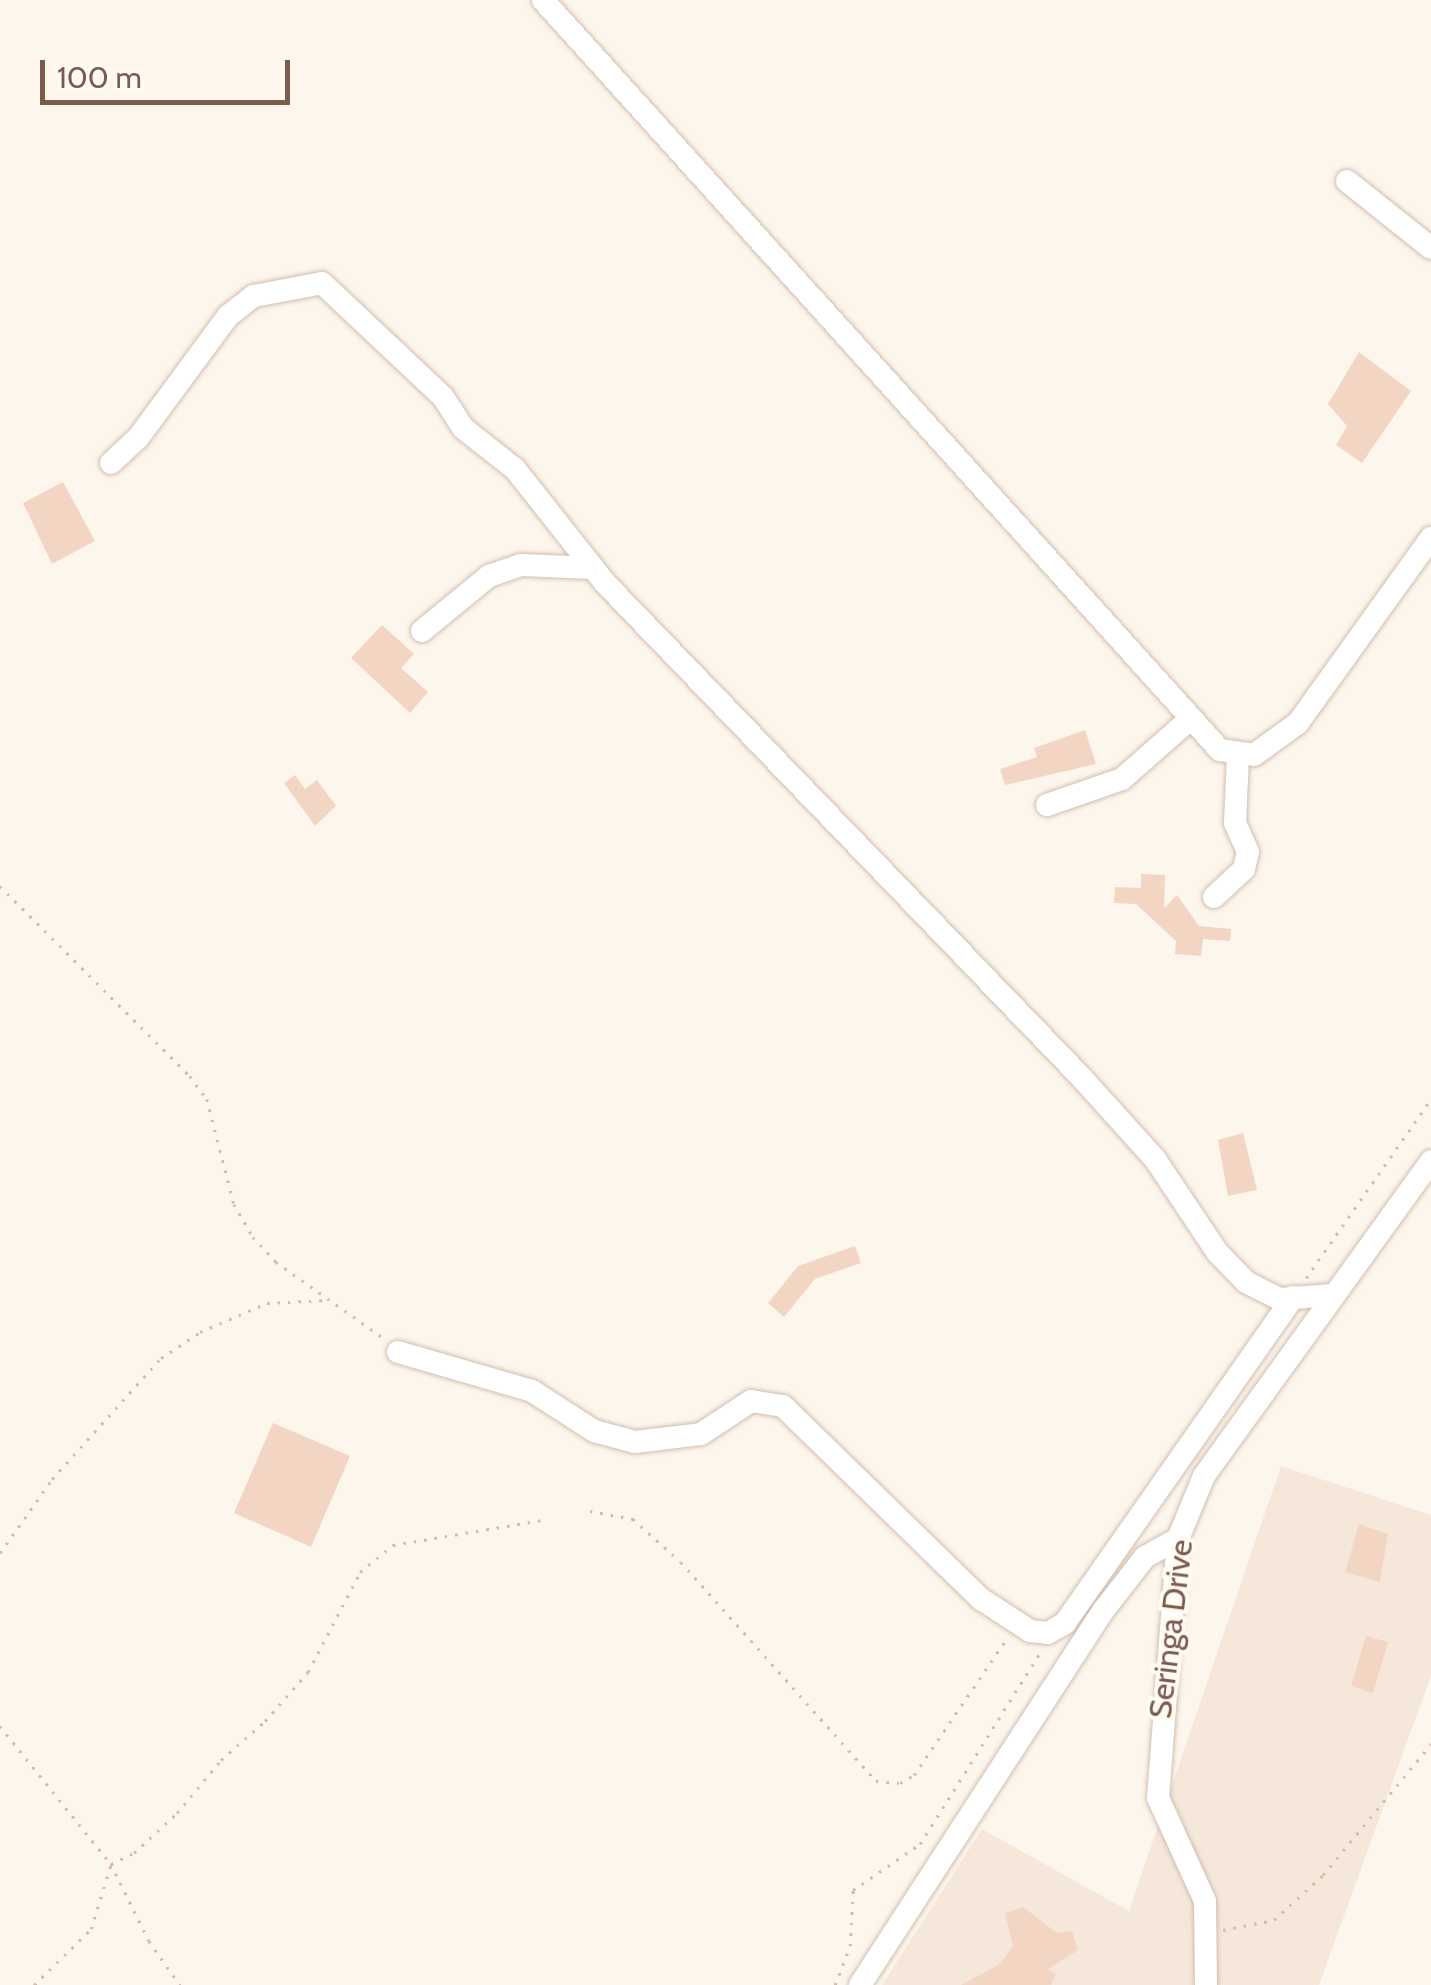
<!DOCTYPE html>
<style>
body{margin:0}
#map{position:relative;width:1431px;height:1985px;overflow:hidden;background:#fdf6ec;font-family:Cabin,sans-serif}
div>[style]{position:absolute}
.residential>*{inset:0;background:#f5e8da}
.building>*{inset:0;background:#f3d5c3}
.path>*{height:2.5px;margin-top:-1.25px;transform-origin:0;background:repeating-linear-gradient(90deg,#d9b8a5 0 2.5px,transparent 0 10.5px)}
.roads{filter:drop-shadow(0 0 2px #d1beb0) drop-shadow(0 0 2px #d1beb0)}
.minor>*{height:22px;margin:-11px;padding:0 11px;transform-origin:11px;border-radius:11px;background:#fff}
span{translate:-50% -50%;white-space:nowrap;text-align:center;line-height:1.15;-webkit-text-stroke:8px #fffaf3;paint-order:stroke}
.street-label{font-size:32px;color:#7a5c4d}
.scale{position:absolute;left:40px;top:60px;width:250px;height:45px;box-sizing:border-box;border:5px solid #7a5c4d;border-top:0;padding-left:12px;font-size:30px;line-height:35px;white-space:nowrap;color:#7a5c4d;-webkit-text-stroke:8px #fffaf3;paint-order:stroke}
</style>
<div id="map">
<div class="residential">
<i style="clip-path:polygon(1281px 1466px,1431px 1515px,1431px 1676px,1319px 1985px,882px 1985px,982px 1829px,1129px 1911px)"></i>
</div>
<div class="building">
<i style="clip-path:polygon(1359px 352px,1411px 391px,1362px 463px,1336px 445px,1347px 426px,1328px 404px)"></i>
<i style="clip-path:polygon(63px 482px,95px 541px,52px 564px,23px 503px)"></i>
<i style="clip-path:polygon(382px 625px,414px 654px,401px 668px,428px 692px,410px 713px,351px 658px)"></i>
<i style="clip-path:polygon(1085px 730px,1096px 764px,1005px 785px,1000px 769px,1037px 757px,1034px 748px)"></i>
<i style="clip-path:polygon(295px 775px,305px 789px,317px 780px,336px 806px,315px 826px,284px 783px)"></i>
<i style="clip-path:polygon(1141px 874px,1165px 875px,1164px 908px,1177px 895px,1199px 926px,1231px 929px,1230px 941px,1203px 939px,1201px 956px,1175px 954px,1176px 941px,1136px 904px,1114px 903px,1115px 887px,1141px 888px)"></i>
<i style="clip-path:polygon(1243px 1133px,1257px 1190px,1228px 1196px,1218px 1140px)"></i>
<i style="clip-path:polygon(855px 1246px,861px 1263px,815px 1279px,784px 1317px,768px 1303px,798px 1266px)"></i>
<i style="clip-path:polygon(273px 1423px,350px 1456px,311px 1547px,234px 1513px)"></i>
<i style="clip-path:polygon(1359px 1524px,1388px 1534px,1380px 1582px,1345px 1572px)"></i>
<i style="clip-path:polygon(1366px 1636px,1388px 1642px,1373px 1693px,1351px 1686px)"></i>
<i style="clip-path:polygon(1023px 1907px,1057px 1933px,1072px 1931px,1078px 1950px,1048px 1969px,1056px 1974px,1051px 1985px,961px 1985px,1000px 1964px,1013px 1946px,1005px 1913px)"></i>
</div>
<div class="path">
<i style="left:0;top:886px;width:269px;rotate:45deg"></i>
<i style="left:190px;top:1076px;width:29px;rotate:54deg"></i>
<i style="left:207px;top:1099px;width:108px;rotate:75.6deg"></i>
<i style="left:234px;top:1204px;width:38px;rotate:60deg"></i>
<i style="left:253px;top:1237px;width:34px;rotate:47deg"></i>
<i style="left:276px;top:1262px;width:130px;rotate:35.3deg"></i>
<i style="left:1306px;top:1278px;width:218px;rotate:-55.1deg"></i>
<i style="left:590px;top:1511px;width:44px;rotate:10.5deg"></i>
<i style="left:633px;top:1519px;width:64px;rotate:41.9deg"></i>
<i style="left:681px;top:1562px;width:293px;rotate:48.3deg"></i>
<i style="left:876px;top:1781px;width:24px;rotate:5deg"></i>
<i style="left:900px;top:1783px;width:16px;rotate:-30deg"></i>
<i style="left:914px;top:1775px;width:162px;rotate:-55.8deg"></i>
<i style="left:0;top:1553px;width:90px;rotate:-54.9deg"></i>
<i style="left:52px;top:1479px;width:163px;rotate:-48deg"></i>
<i style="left:161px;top:1358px;width:47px;rotate:-33.7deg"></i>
<i style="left:200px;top:1332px;width:73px;rotate:-23.4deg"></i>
<i style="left:267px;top:1303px;width:61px;rotate:-2.8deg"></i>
<i style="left:0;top:1726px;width:177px;rotate:51.2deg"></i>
<i style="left:111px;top:1864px;width:86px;rotate:63.7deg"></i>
<i style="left:149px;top:1941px;width:54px;rotate:54.8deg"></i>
<i style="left:111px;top:1864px;width:25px;rotate:-26deg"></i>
<i style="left:134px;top:1853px;width:59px;rotate:-42.9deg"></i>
<i style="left:177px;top:1813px;width:69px;rotate:-50.3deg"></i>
<i style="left:221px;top:1760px;width:59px;rotate:-41.6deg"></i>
<i style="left:265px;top:1721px;width:65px;rotate:-48.7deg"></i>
<i style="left:308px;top:1672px;width:113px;rotate:-62.5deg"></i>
<i style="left:360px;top:1572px;width:43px;rotate:-39.3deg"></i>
<i style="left:393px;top:1545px;width:157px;rotate:-9.5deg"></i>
<i style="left:1223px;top:1930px;width:52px;rotate:-11.1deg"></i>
<i style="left:1274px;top:1920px;width:67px;rotate:-42.6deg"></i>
<i style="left:1323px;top:1875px;width:170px;rotate:-50.5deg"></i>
<i style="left:34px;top:1985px;width:80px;rotate:-44.5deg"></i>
<i style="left:91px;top:1929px;width:68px;rotate:-72.9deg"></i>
<i style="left:835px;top:1985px;width:42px;rotate:-69deg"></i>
<i style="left:850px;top:1946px;width:56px;rotate:-86.9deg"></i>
<i style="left:853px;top:1890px;width:81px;rotate:-34.5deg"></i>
<i style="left:920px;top:1844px;width:226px;rotate:-57.9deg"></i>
</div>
<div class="roads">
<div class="minor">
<i style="left:543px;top:0;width:1010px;rotate:47.93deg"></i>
<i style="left:1220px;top:750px;width:34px;rotate:8deg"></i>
<i style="left:1254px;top:755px;width:54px;rotate:-36deg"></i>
<i style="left:1298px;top:723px;width:228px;rotate:-54.3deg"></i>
<i style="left:1347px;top:181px;width:107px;rotate:38.6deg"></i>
<i style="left:111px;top:463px;width:37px;rotate:-43deg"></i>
<i style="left:138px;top:438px;width:152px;rotate:-53.6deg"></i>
<i style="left:228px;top:316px;width:33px;rotate:-38deg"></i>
<i style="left:254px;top:296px;width:69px;rotate:-10.8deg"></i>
<i style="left:322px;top:283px;width:166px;rotate:43.3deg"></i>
<i style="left:443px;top:397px;width:37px;rotate:57deg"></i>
<i style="left:463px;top:428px;width:66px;rotate:38.3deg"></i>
<i style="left:515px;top:469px;width:145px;rotate:51.7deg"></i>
<i style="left:605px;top:583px;width:686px;rotate:46.06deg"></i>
<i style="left:1081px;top:1077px;width:110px;rotate:47.9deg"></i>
<i style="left:1155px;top:1159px;width:112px;rotate:56.3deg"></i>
<i style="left:1217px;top:1252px;width:42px;rotate:46deg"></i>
<i style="left:1246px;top:1282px;width:38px;rotate:27deg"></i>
<i style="left:1280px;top:1299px;width:52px;rotate:-4.4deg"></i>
<i style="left:422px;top:631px;width:87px;rotate:-39.4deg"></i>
<i style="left:489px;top:576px;width:34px;rotate:-19deg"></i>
<i style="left:521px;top:565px;width:72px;rotate:2.4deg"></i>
<i style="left:1047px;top:805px;width:79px;rotate:-19.1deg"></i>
<i style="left:1122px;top:779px;width:89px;rotate:-41.4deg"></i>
<i style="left:1214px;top:897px;width:41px;rotate:-43deg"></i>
<i style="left:1244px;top:869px;width:17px;rotate:-77deg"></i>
<i style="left:1248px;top:852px;width:32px;rotate:-114deg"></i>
<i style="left:1235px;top:823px;width:65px;rotate:-87.4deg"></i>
<i style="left:398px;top:1352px;width:140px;rotate:16.2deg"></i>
<i style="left:532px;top:1391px;width:74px;rotate:32.8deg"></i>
<i style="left:594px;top:1431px;width:42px;rotate:15deg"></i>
<i style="left:635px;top:1442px;width:66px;rotate:-6.9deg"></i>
<i style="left:701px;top:1434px;width:60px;rotate:-33.4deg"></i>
<i style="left:751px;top:1401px;width:32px;rotate:9deg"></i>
<i style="left:783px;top:1406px;width:277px;rotate:44.3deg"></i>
<i style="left:981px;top:1599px;width:59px;rotate:33.1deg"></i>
<i style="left:1030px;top:1631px;width:18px;rotate:6deg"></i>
<i style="left:1048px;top:1633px;width:20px;rotate:-30deg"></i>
<i style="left:1065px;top:1623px;width:398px;rotate:-55deg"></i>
<i style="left:860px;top:1985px;width:446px;rotate:-57deg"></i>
<i style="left:1103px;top:1611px;width:68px;rotate:-52.1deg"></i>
<i style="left:1145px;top:1557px;width:38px;rotate:-29deg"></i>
<i style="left:1206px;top:1985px;width:84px;rotate:-90.7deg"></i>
<i style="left:1205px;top:1901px;width:113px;rotate:-114.5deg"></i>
<i style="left:1158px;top:1798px;width:260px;rotate:-85.6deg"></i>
<i style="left:1178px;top:1539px;width:68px;rotate:-67.6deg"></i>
<i style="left:1204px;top:1476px;width:388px;rotate:-54.2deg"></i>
</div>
</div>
<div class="street-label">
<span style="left:1171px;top:1629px;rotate:-83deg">Seringa Drive</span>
</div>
<div class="scale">100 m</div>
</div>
